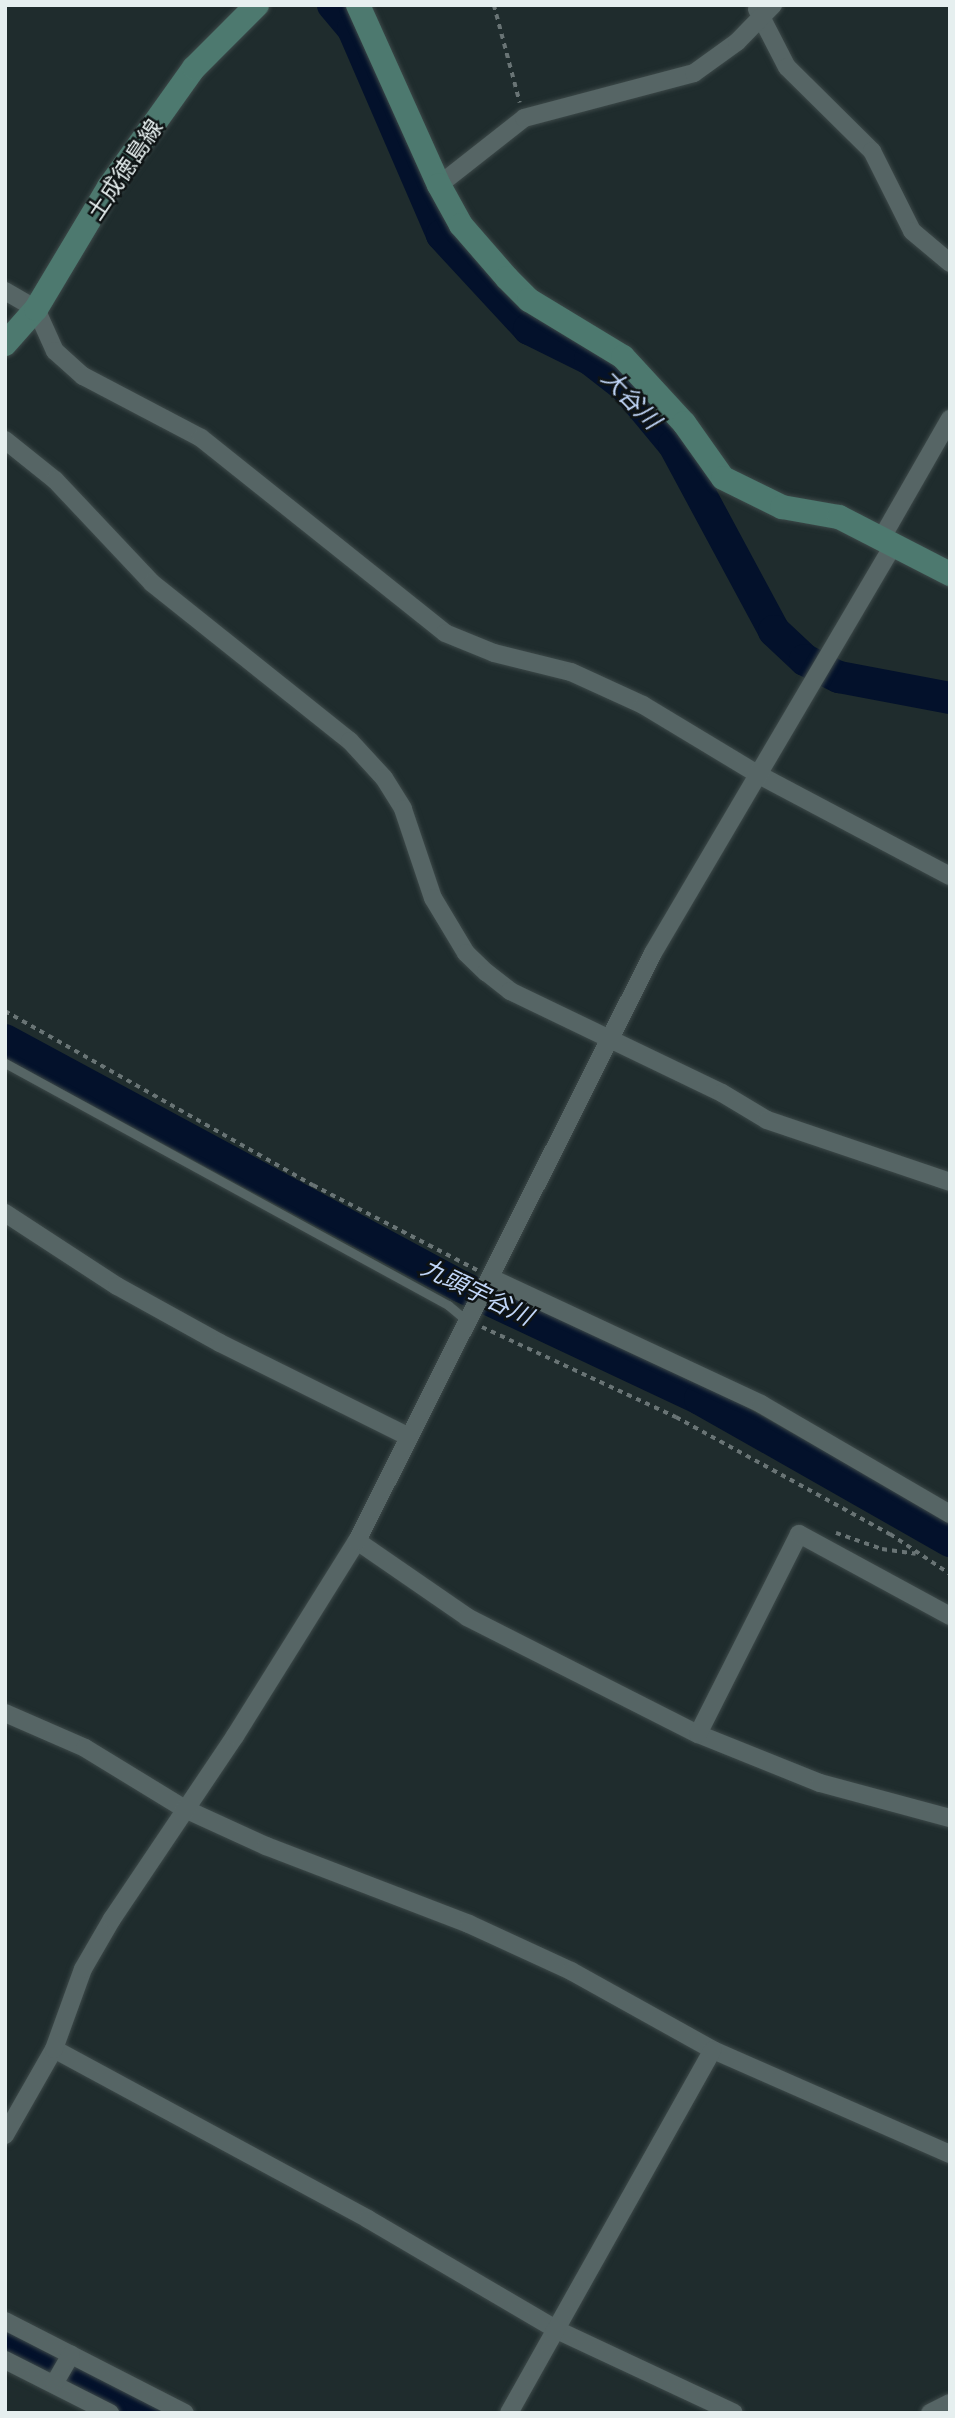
<!DOCTYPE html>
<meta charset="utf-8">
<style>
body{margin:0}
#map{position:relative;width:955px;height:2418px;overflow:hidden;background:#1f2c2d;font-family:"IBM Plex Serif","Noto Sans JP",serif}
div>[style]{position:absolute}
.river>*{height:32px;margin:-16px;padding:0 16px;transform-origin:16px;border-radius:16px;background:#03112b}
.path>*{height:3.5px;margin-top:-1.75px;transform-origin:0;background:repeating-linear-gradient(90deg,#697475 0 5px,transparent 0 10px)}
.roads{filter:drop-shadow(0 0 2px #3d4949) drop-shadow(0 0 2px #3d4949)}
.lane>*{height:9px;margin:-4.5px;padding:0 4.5px;transform-origin:4.5px;border-radius:4.5px;background:#566565}
.street>*{height:18px;margin:-9px;padding:0 9px;transform-origin:9px;border-radius:9px;background:#566565}
.secondary>*{height:24px;margin:-12px;padding:0 12px;transform-origin:12px;border-radius:12px;background:#4d796f}
span{translate:-50% -50%;white-space:nowrap;text-align:center;line-height:1.15;-webkit-text-stroke:5px #0e1314;paint-order:stroke}
.street-label{font-size:23px;color:#e6efef}
.water-label{font-size:24px;color:#c1d6f8;font-style:italic}
.frame{position:absolute;inset:0;border:7px solid #e6efef;pointer-events:none}
</style>
<div id="map">
<div class="river">
<i style="left:333px;top:5px;width:31px;rotate:50deg"></i>
<i style="left:353px;top:29px;width:224px;rotate:66.6deg"></i>
<i style="left:442px;top:235px;width:128px;rotate:47.2deg"></i>
<i style="left:529px;top:329px;width:68px;rotate:26.2deg"></i>
<i style="left:590px;top:359px;width:46px;rotate:37.9deg"></i>
<i style="left:626px;top:387px;width:75px;rotate:50.4deg"></i>
<i style="left:674px;top:445px;width:211px;rotate:61.7deg"></i>
<i style="left:774px;top:631px;width:42px;rotate:43.1deg"></i>
<i style="left:805px;top:660px;width:38px;rotate:27deg"></i>
<i style="left:839px;top:677px;width:113px;rotate:10.7deg"></i>
<i style="left:5px;top:1040px;width:517px;rotate:28.4deg"></i>
<i style="left:460px;top:1286px;width:265px;rotate:25.2deg"></i>
<i style="left:700px;top:1399px;width:288px;rotate:29.6deg"></i>
<i style="left:5px;top:2343px;width:158px;rotate:26.2deg"></i>
</div>
<div class="path">
<i style="left:494px;top:5px;width:101px;rotate:75.1deg"></i>
<i style="left:5px;top:1011px;width:354px;rotate:29.5deg"></i>
<i style="left:313px;top:1185px;width:185px;rotate:27.4deg"></i>
<i style="left:482px;top:1327px;width:214px;rotate:24.9deg"></i>
<i style="left:676px;top:1417px;width:244px;rotate:28.7deg"></i>
<i style="left:890px;top:1534px;width:72px;rotate:33.7deg"></i>
<i style="left:836px;top:1533px;width:49px;rotate:19.2deg"></i>
<i style="left:882px;top:1549px;width:34px;rotate:8deg"></i>
</div>
<div class="roads">
<div class="lane">
<i style="left:5px;top:1063px;width:505px;rotate:28.65deg"></i>
<i style="left:448px;top:1305px;width:25px;rotate:40deg"></i>
</div>
<div class="street">
<i style="left:757px;top:9px;width:65px;rotate:62.7deg"></i>
<i style="left:787px;top:67px;width:120px;rotate:44.7deg"></i>
<i style="left:872px;top:151px;width:89px;rotate:63.4deg"></i>
<i style="left:912px;top:231px;width:50px;rotate:40.1deg"></i>
<i style="left:439px;top:185px;width:108px;rotate:-38.2deg"></i>
<i style="left:524px;top:118px;width:176px;rotate:-14.8deg"></i>
<i style="left:694px;top:73px;width:53px;rotate:-35.8deg"></i>
<i style="left:737px;top:42px;width:52px;rotate:-45.8deg"></i>
<i style="left:5px;top:291px;width:36px;rotate:30deg"></i>
<i style="left:36px;top:309px;width:46px;rotate:65.7deg"></i>
<i style="left:55px;top:351px;width:38px;rotate:42deg"></i>
<i style="left:83px;top:376px;width:133px;rotate:27.7deg"></i>
<i style="left:201px;top:438px;width:312px;rotate:38.6deg"></i>
<i style="left:445px;top:633px;width:53px;rotate:22.2deg"></i>
<i style="left:494px;top:653px;width:79px;rotate:13.9deg"></i>
<i style="left:571px;top:672px;width:79px;rotate:24.6deg"></i>
<i style="left:643px;top:705px;width:135px;rotate:31.1deg"></i>
<i style="left:759px;top:775px;width:216px;rotate:27.9deg"></i>
<i style="left:5px;top:440px;width:64px;rotate:38.7deg"></i>
<i style="left:55px;top:480px;width:141px;rotate:46.7deg"></i>
<i style="left:152px;top:583px;width:253px;rotate:38.6deg"></i>
<i style="left:350px;top:741px;width:50px;rotate:47.4deg"></i>
<i style="left:384px;top:778px;width:36px;rotate:58deg"></i>
<i style="left:403px;top:809px;width:94px;rotate:71.4deg"></i>
<i style="left:433px;top:898px;width:64px;rotate:59deg"></i>
<i style="left:466px;top:953px;width:28px;rotate:44deg"></i>
<i style="left:486px;top:972px;width:31px;rotate:38deg"></i>
<i style="left:510px;top:991px;width:235px;rotate:25.7deg"></i>
<i style="left:722px;top:1093px;width:52px;rotate:31deg"></i>
<i style="left:767px;top:1120px;width:193px;rotate:18.7deg"></i>
<i style="left:880px;top:541px;width:141px;rotate:-60.2deg"></i>
<i style="left:5px;top:1213px;width:134px;rotate:33.1deg"></i>
<i style="left:117px;top:1286px;width:118px;rotate:29deg"></i>
<i style="left:220px;top:1343px;width:211px;rotate:26.4deg"></i>
<i style="left:491px;top:1278px;width:298px;rotate:25deg"></i>
<i style="left:761px;top:1404px;width:219px;rotate:30.2deg"></i>
<i style="left:357px;top:1541px;width:134px;rotate:34.6deg"></i>
<i style="left:467px;top:1617px;width:259px;rotate:26.9deg"></i>
<i style="left:698px;top:1734px;width:131px;rotate:21.9deg"></i>
<i style="left:820px;top:1783px;width:135px;rotate:15.1deg"></i>
<i style="left:5px;top:1713px;width:87px;rotate:23.6deg"></i>
<i style="left:85px;top:1748px;width:117px;rotate:31.4deg"></i>
<i style="left:185px;top:1809px;width:89px;rotate:24.6deg"></i>
<i style="left:266px;top:1846px;width:217px;rotate:21deg"></i>
<i style="left:469px;top:1924px;width:112px;rotate:24.7deg"></i>
<i style="left:571px;top:1971px;width:162px;rotate:29.1deg"></i>
<i style="left:713px;top:2050px;width:259px;rotate:23.7deg"></i>
<i style="left:698px;top:1734px;width:224px;rotate:-63.2deg"></i>
<i style="left:799px;top:1534px;width:172px;rotate:28.5deg"></i>
<i style="left:54px;top:2049px;width:357px;rotate:28.4deg"></i>
<i style="left:368px;top:2219px;width:219px;rotate:30.4deg"></i>
<i style="left:557px;top:2330px;width:195px;rotate:25.1deg"></i>
<i style="left:5px;top:2135px;width:99px;rotate:-60.3deg"></i>
<i style="left:54px;top:2049px;width:85px;rotate:-70.1deg"></i>
<i style="left:83px;top:1969px;width:58px;rotate:-59.9deg"></i>
<i style="left:112px;top:1919px;width:220px;rotate:-56.1deg"></i>
<i style="left:235px;top:1736px;width:230px;rotate:-58deg"></i>
<i style="left:357px;top:1541px;width:658px;rotate:-63.28deg"></i>
<i style="left:653px;top:953px;width:470px;rotate:-59.5deg"></i>
<i style="left:5px;top:2321px;width:202px;rotate:27.1deg"></i>
<i style="left:5px;top:2360px;width:118px;rotate:26.8deg"></i>
<i style="left:54px;top:2384px;width:34px;rotate:-60deg"></i>
<i style="left:509px;top:2413px;width:416px;rotate:-60.7deg"></i>
<i style="left:930px;top:2413px;width:22px;rotate:-27deg"></i>
</div>
<div class="secondary">
<i style="left:358px;top:5px;width:197px;rotate:65.8deg"></i>
<i style="left:439px;top:185px;width:46px;rotate:61.2deg"></i>
<i style="left:461px;top:225px;width:70px;rotate:49deg"></i>
<i style="left:507px;top:278px;width:31px;rotate:45deg"></i>
<i style="left:529px;top:300px;width:110px;rotate:31.2deg"></i>
<i style="left:623px;top:357px;width:90px;rotate:47.3deg"></i>
<i style="left:684px;top:423px;width:67px;rotate:54.7deg"></i>
<i style="left:723px;top:478px;width:66px;rotate:26.2deg"></i>
<i style="left:782px;top:507px;width:58px;rotate:10deg"></i>
<i style="left:839px;top:517px;width:125px;rotate:27.2deg"></i>
<i style="left:5px;top:344px;width:47px;rotate:-48.5deg"></i>
<i style="left:36px;top:309px;width:142px;rotate:-59.1deg"></i>
<i style="left:109px;top:187px;width:146px;rotate:-54.5deg"></i>
<i style="left:194px;top:68px;width:89px;rotate:-45deg"></i>
</div>
</div>
<div class="street-label">
<span style="left:124px;top:169px;rotate:-56deg">土成徳島線</span>
</div>
<div class="water-label">
<span style="left:631px;top:399px;rotate:46deg">大谷川</span>
<span style="left:477px;top:1292px;rotate:26deg">九頭宇谷川</span>
</div>
<div class="frame"></div>
</div>
